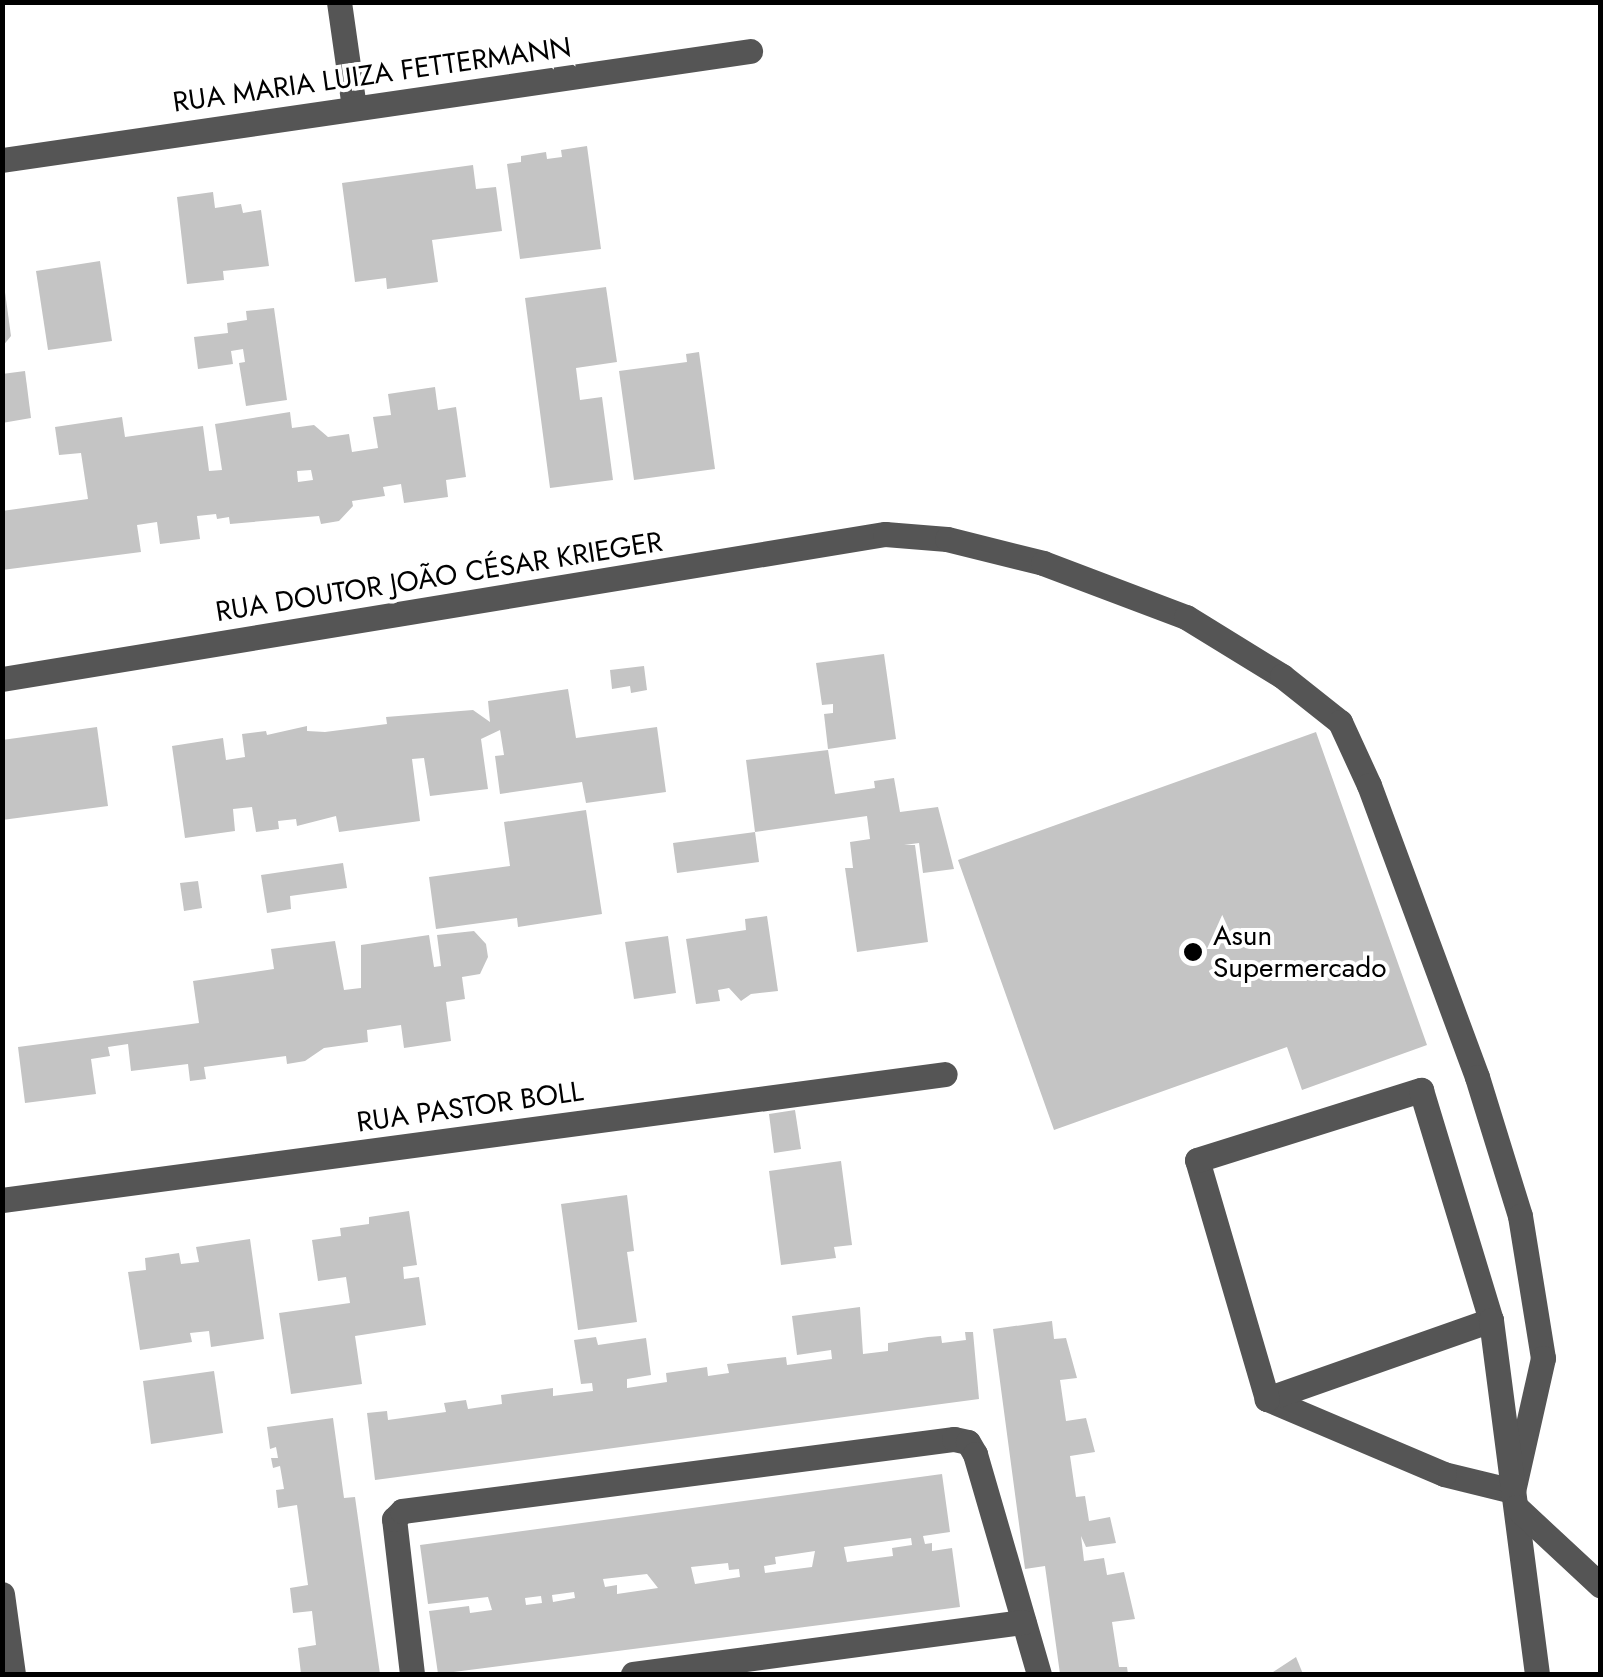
<!DOCTYPE html>
<meta charset="utf-8">
<style>
body{margin:0}
#map{position:relative;width:1603px;height:1677px;overflow:hidden;background:#fff;font-family:Jost,sans-serif}
div>[style]{position:absolute}
.building>*{inset:0;background:#c4c4c4}
.minor>*{height:25px;margin:-12.5px;padding:0 12.5px;transform-origin:12.5px;border-radius:12.5px;background:#555}
.dots>*{width:28px;height:28px;translate:-50% -50%;box-sizing:border-box;border:5px solid #fff;border-radius:50%}
span{translate:-50% -50%;white-space:nowrap;text-align:center;line-height:1.15;-webkit-text-stroke:8px #fff;paint-order:stroke}
.street-label{font-size:28px;color:#000}
.poi-label{font-size:28px;color:#000}
.left{translate:0 -50%;text-align:left}
.frame{position:absolute;inset:0;border:5px solid #000;pointer-events:none}
</style>
<div id="map">
<div class="building">
<i style="clip-path:polygon(587px 146px,601px 249px,520px 259px,507px 164px,521px 162px,521px 156px,546px 152px,547px 159px,562px 157px,561px 150px)"></i>
<i style="clip-path:polygon(473px 165px,476px 189px,496px 187px,502px 231px,432px 240px,438px 282px,387px 289px,386px 278px,355px 282px,342px 183px)"></i>
<i style="clip-path:polygon(213px 192px,215px 208px,241px 204px,243px 213px,261px 210px,269px 266px,223px 271px,224px 280px,187px 284px,177px 197px)"></i>
<i style="clip-path:polygon(100px 261px,112px 341px,48px 350px,36px 271px)"></i>
<i style="clip-path:polygon(606px 287px,617px 362px,576px 368px,580px 400px,602px 397px,613px 480px,550px 488px,525px 298px)"></i>
<i style="clip-path:polygon(5px 292px,11px 336px,2px 347px,2px 293px)"></i>
<i style="clip-path:polygon(274px 308px,287px 400px,246px 406px,239px 363px,245px 362px,243px 349px,231px 351px,233px 364px,198px 369px,194px 337px,228px 333px,227px 323px,247px 320px,246px 311px)"></i>
<i style="clip-path:polygon(699px 352px,715px 469px,634px 480px,619px 371px,687px 362px,686px 354px)"></i>
<i style="clip-path:polygon(25px 371px,31px 418px,2px 423px,2px 374px)"></i>
<i style="clip-path:polygon(evenodd,435px 387px,438px 410px,456px 407px,466px 477px,446px 480px,448px 497px,404px 503px,401px 484px,383px 487px,385px 496px,352px 501px,353px 506px,339px 521px,321px 524px,319px 516px,230px 524px,229px 517px,217px 519px,216px 514px,197px 516px,200px 539px,160px 544px,157px 522px,137px 525px,141px 552px,2px 570px,2px 511px,88px 499px,81px 453px,59px 455px,55px 427px,122px 417px,125px 437px,203px 426px,209px 471px,222px 470px,215px 424px,290px 412px,292px 428px,314px 425px,328px 437px,349px 434px,352px 452px,378px 448px,373px 417px,391px 415px,388px 394px,435px 387px,311px 470px,313px 480px,298px 482px,297px 471px,311px 470px)"></i>
<i style="clip-path:polygon(884px 654px,896px 739px,828px 749px,824px 714px,833px 713px,833px 704px,822px 705px,816px 663px)"></i>
<i style="clip-path:polygon(644px 666px,647px 690px,631px 693px,630px 686px,612px 689px,610px 670px)"></i>
<i style="clip-path:polygon(568px 689px,576px 738px,657px 727px,666px 792px,586px 803px,582px 782px,500px 794px,495px 756px,504px 755px,500px 730px,481px 739px,488px 789px,430px 796px,424px 758px,412px 759px,420px 821px,339px 832px,336px 816px,297px 826px,296px 819px,278px 821px,279px 829px,256px 832px,252px 807px,233px 809px,235px 831px,185px 838px,172px 746px,223px 738px,226px 760px,245px 757px,242px 734px,266px 731px,267px 735px,307px 726px,307px 731px,325px 732px,387px 724px,386px 717px,473px 710px,490px 722px,488px 701px)"></i>
<i style="clip-path:polygon(97px 727px,108px 806px,2px 820px,2px 740px)"></i>
<i style="clip-path:polygon(1316px 732px,1427px 1045px,1302px 1090px,1287px 1047px,1054px 1130px,958px 860px)"></i>
<i style="clip-path:polygon(828px 750px,835px 794px,875px 788px,874px 781px,894px 778px,900px 812px,938px 807px,954px 869px,923px 873px,919px 843px,904px 845px,915px 845px,928px 942px,857px 952px,845px 868px,853px 868px,850px 842px,870px 839px,867px 816px,755px 832px,746px 760px)"></i>
<i style="clip-path:polygon(586px 810px,602px 914px,518px 927px,517px 918px,436px 929px,429px 877px,510px 866px,504px 822px)"></i>
<i style="clip-path:polygon(755px 832px,759px 862px,677px 873px,673px 843px)"></i>
<i style="clip-path:polygon(343px 863px,347px 888px,290px 896px,291px 909px,267px 913px,261px 875px)"></i>
<i style="clip-path:polygon(198px 881px,202px 908px,184px 911px,180px 883px)"></i>
<i style="clip-path:polygon(767px 916px,778px 991px,751px 994px,741px 1001px,729px 988px,718px 990px,720px 1001px,696px 1004px,686px 939px,746px 930px,745px 919px)"></i>
<i style="clip-path:polygon(474px 931px,486px 944px,488px 957px,480px 974px,462px 977px,465px 999px,446px 1002px,451px 1041px,404px 1048px,401px 1025px,367px 1030px,368px 1042px,324px 1048px,305px 1061px,287px 1064px,286px 1056px,204px 1067px,206px 1079px,190px 1081px,188px 1064px,131px 1071px,128px 1044px,108px 1047px,110px 1056px,91px 1059px,96px 1094px,25px 1103px,18px 1047px,199px 1023px,193px 981px,274px 969px,271px 949px,335px 941px,344px 990px,361px 988px,361px 945px,429px 935px,434px 967px,441px 966px,437px 935px)"></i>
<i style="clip-path:polygon(668px 936px,676px 993px,634px 999px,625px 942px)"></i>
<i style="clip-path:polygon(795px 1110px,801px 1149px,774px 1153px,769px 1114px)"></i>
<i style="clip-path:polygon(841px 1161px,852px 1245px,834px 1247px,836px 1258px,781px 1265px,769px 1171px)"></i>
<i style="clip-path:polygon(627px 1195px,634px 1251px,627px 1252px,637px 1322px,578px 1330px,561px 1204px)"></i>
<i style="clip-path:polygon(409px 1211px,417px 1265px,403px 1267px,404px 1279px,419px 1277px,426px 1325px,355px 1336px,362px 1384px,291px 1394px,279px 1313px,350px 1303px,346px 1277px,318px 1281px,312px 1240px,341px 1236px,340px 1228px,369px 1224px,369px 1217px)"></i>
<i style="clip-path:polygon(250px 1239px,264px 1339px,211px 1347px,209px 1331px,190px 1333px,192px 1342px,140px 1350px,128px 1272px,146px 1270px,145px 1258px,179px 1253px,181px 1264px,199px 1262px,196px 1247px)"></i>
<i style="clip-path:polygon(860px 1307px,863px 1354px,888px 1351px,888px 1343px,928px 1337px,941px 1336px,942px 1343px,966px 1340px,965px 1332px,973px 1332px,979px 1399px,375px 1480px,367px 1413px,387px 1411px,388px 1420px,446px 1412px,444px 1403px,466px 1400px,468px 1409px,502px 1404px,501px 1395px,553px 1388px,553px 1396px,593px 1391px,592px 1383px,581px 1384px,574px 1340px,596px 1337px,598px 1345px,646px 1338px,651px 1375px,627px 1379px,627px 1388px,667px 1382px,666px 1373px,687px 1370px,707px 1367px,708px 1376px,729px 1373px,727px 1364px,786px 1357px,787px 1365px,832px 1359px,831px 1350px,797px 1355px,792px 1316px)"></i>
<i style="clip-path:polygon(1052px 1321px,1054px 1339px,1066px 1338px,1077px 1378px,1060px 1380px,1066px 1421px,1086px 1418px,1095px 1452px,1070px 1456px,1076px 1497px,1085px 1496px,1089px 1521px,1110px 1517px,1116px 1543px,1086px 1547px,1081px 1536px,1084px 1561px,1104px 1558px,1107px 1575px,1124px 1572px,1135px 1619px,1112px 1622px,1119px 1667px,1127px 1667px,1128px 1674px,1060px 1674px,1045px 1566px,1025px 1569px,993px 1329px)"></i>
<i style="clip-path:polygon(214px 1371px,223px 1433px,151px 1444px,143px 1381px)"></i>
<i style="clip-path:polygon(333px 1418px,344px 1498px,355px 1497px,380px 1674px,301px 1674px,298px 1648px,316px 1645px,312px 1611px,293px 1613px,290px 1588px,308px 1585px,297px 1505px,278px 1508px,276px 1490px,284px 1489px,280px 1466px,273px 1468px,271px 1458px,278px 1458px,276px 1447px,270px 1449px,267px 1427px)"></i>
<i style="clip-path:polygon(evenodd,942px 1474px,950px 1532px,923px 1536px,925px 1544px,932px 1543px,932px 1551px,952px 1548px,960px 1607px,438px 1674px,429px 1611px,469px 1606px,470px 1613px,492px 1610px,488px 1597px,428px 1604px,420px 1545px,942px 1474px,911px 1538px,912px 1545px,892px 1548px,893px 1556px,847px 1562px,844px 1547px,911px 1538px,942px 1474px,815px 1551px,812px 1567px,765px 1573px,764px 1566px,776px 1564px,775px 1557px,815px 1551px,942px 1474px,728px 1563px,729px 1570px,739px 1569px,740px 1577px,695px 1584px,691px 1567px,728px 1563px,942px 1474px,647px 1574px,658px 1588px,617px 1594px,617px 1585px,605px 1587px,603px 1579px,647px 1574px,942px 1474px,574px 1592px,575px 1598px,553px 1602px,552px 1595px,574px 1592px,942px 1474px,541px 1596px,542px 1603px,526px 1605px,525px 1598px,541px 1596px)"></i>
<i style="clip-path:polygon(1296px 1657px,1303px 1674px,1270px 1674px)"></i>
</div>
<div class="minor">
<i style="left:339px;top:2px;width:106px;rotate:81.9deg"></i>
<i style="left:2px;top:160px;width:756px;rotate:-8.29deg"></i>
<i style="left:2px;top:679px;width:895px;rotate:-9.33deg"></i>
<i style="left:885px;top:534px;width:62px;rotate:4.6deg"></i>
<i style="left:947px;top:539px;width:99px;rotate:14deg"></i>
<i style="left:1043px;top:563px;width:153px;rotate:20.7deg"></i>
<i style="left:1186px;top:617px;width:113px;rotate:31.6deg"></i>
<i style="left:1282px;top:676px;width:74px;rotate:38.4deg"></i>
<i style="left:1340px;top:722px;width:69px;rotate:65.3deg"></i>
<i style="left:1369px;top:785px;width:311px;rotate:69.7deg"></i>
<i style="left:1477px;top:1077px;width:145px;rotate:72.8deg"></i>
<i style="left:1520px;top:1216px;width:144px;rotate:80.8deg"></i>
<i style="left:1543px;top:1358px;width:136px;rotate:102.7deg"></i>
<i style="left:1513px;top:1491px;width:71px;rotate:-166.2deg"></i>
<i style="left:1444px;top:1474px;width:192px;rotate:-157deg"></i>
<i style="left:2px;top:1200px;width:951px;rotate:-7.61deg"></i>
<i style="left:1491px;top:1320px;width:238px;rotate:160.6deg"></i>
<i style="left:1267px;top:1399px;width:249px;rotate:-106.3deg"></i>
<i style="left:1197px;top:1160px;width:235px;rotate:-17.4deg"></i>
<i style="left:1421px;top:1090px;width:240px;rotate:73.1deg"></i>
<i style="left:1491px;top:1320px;width:357px;rotate:82.6deg"></i>
<i style="left:1516px;top:1507px;width:115px;rotate:42.9deg"></i>
<i style="left:2px;top:1594px;width:81px;rotate:82.2deg"></i>
<i style="left:412px;top:1674px;width:156px;rotate:-96.6deg"></i>
<i style="left:394px;top:1519px;width:11px;rotate:-45deg"></i>
<i style="left:402px;top:1511px;width:557px;rotate:-7.43deg"></i>
<i style="left:954px;top:1439px;width:14px;rotate:12deg"></i>
<i style="left:968px;top:1442px;width:14px;rotate:60deg"></i>
<i style="left:975px;top:1454px;width:229px;rotate:73.8deg"></i>
<i style="left:633px;top:1674px;width:394px;rotate:-7.6deg"></i>
</div>
<div class="dots">
<i style="left:1193px;top:952px;background:#000"></i>
</div>
<div class="street-label">
<span style="left:372px;top:75px;rotate:-8deg">RUA MARIA LUIZA FETTERMANN</span>
<span style="left:439px;top:577px;rotate:-9deg">RUA DOUTOR JOÃO CÉSAR KRIEGER</span>
<span style="left:470px;top:1107px;rotate:-8deg">RUA PASTOR BOLL</span>
</div>
<div class="poi-label">
<span class="left" style="left:1213px;top:952px">Asun<br>Supermercado</span>
</div>
<div class="frame"></div>
</div>
